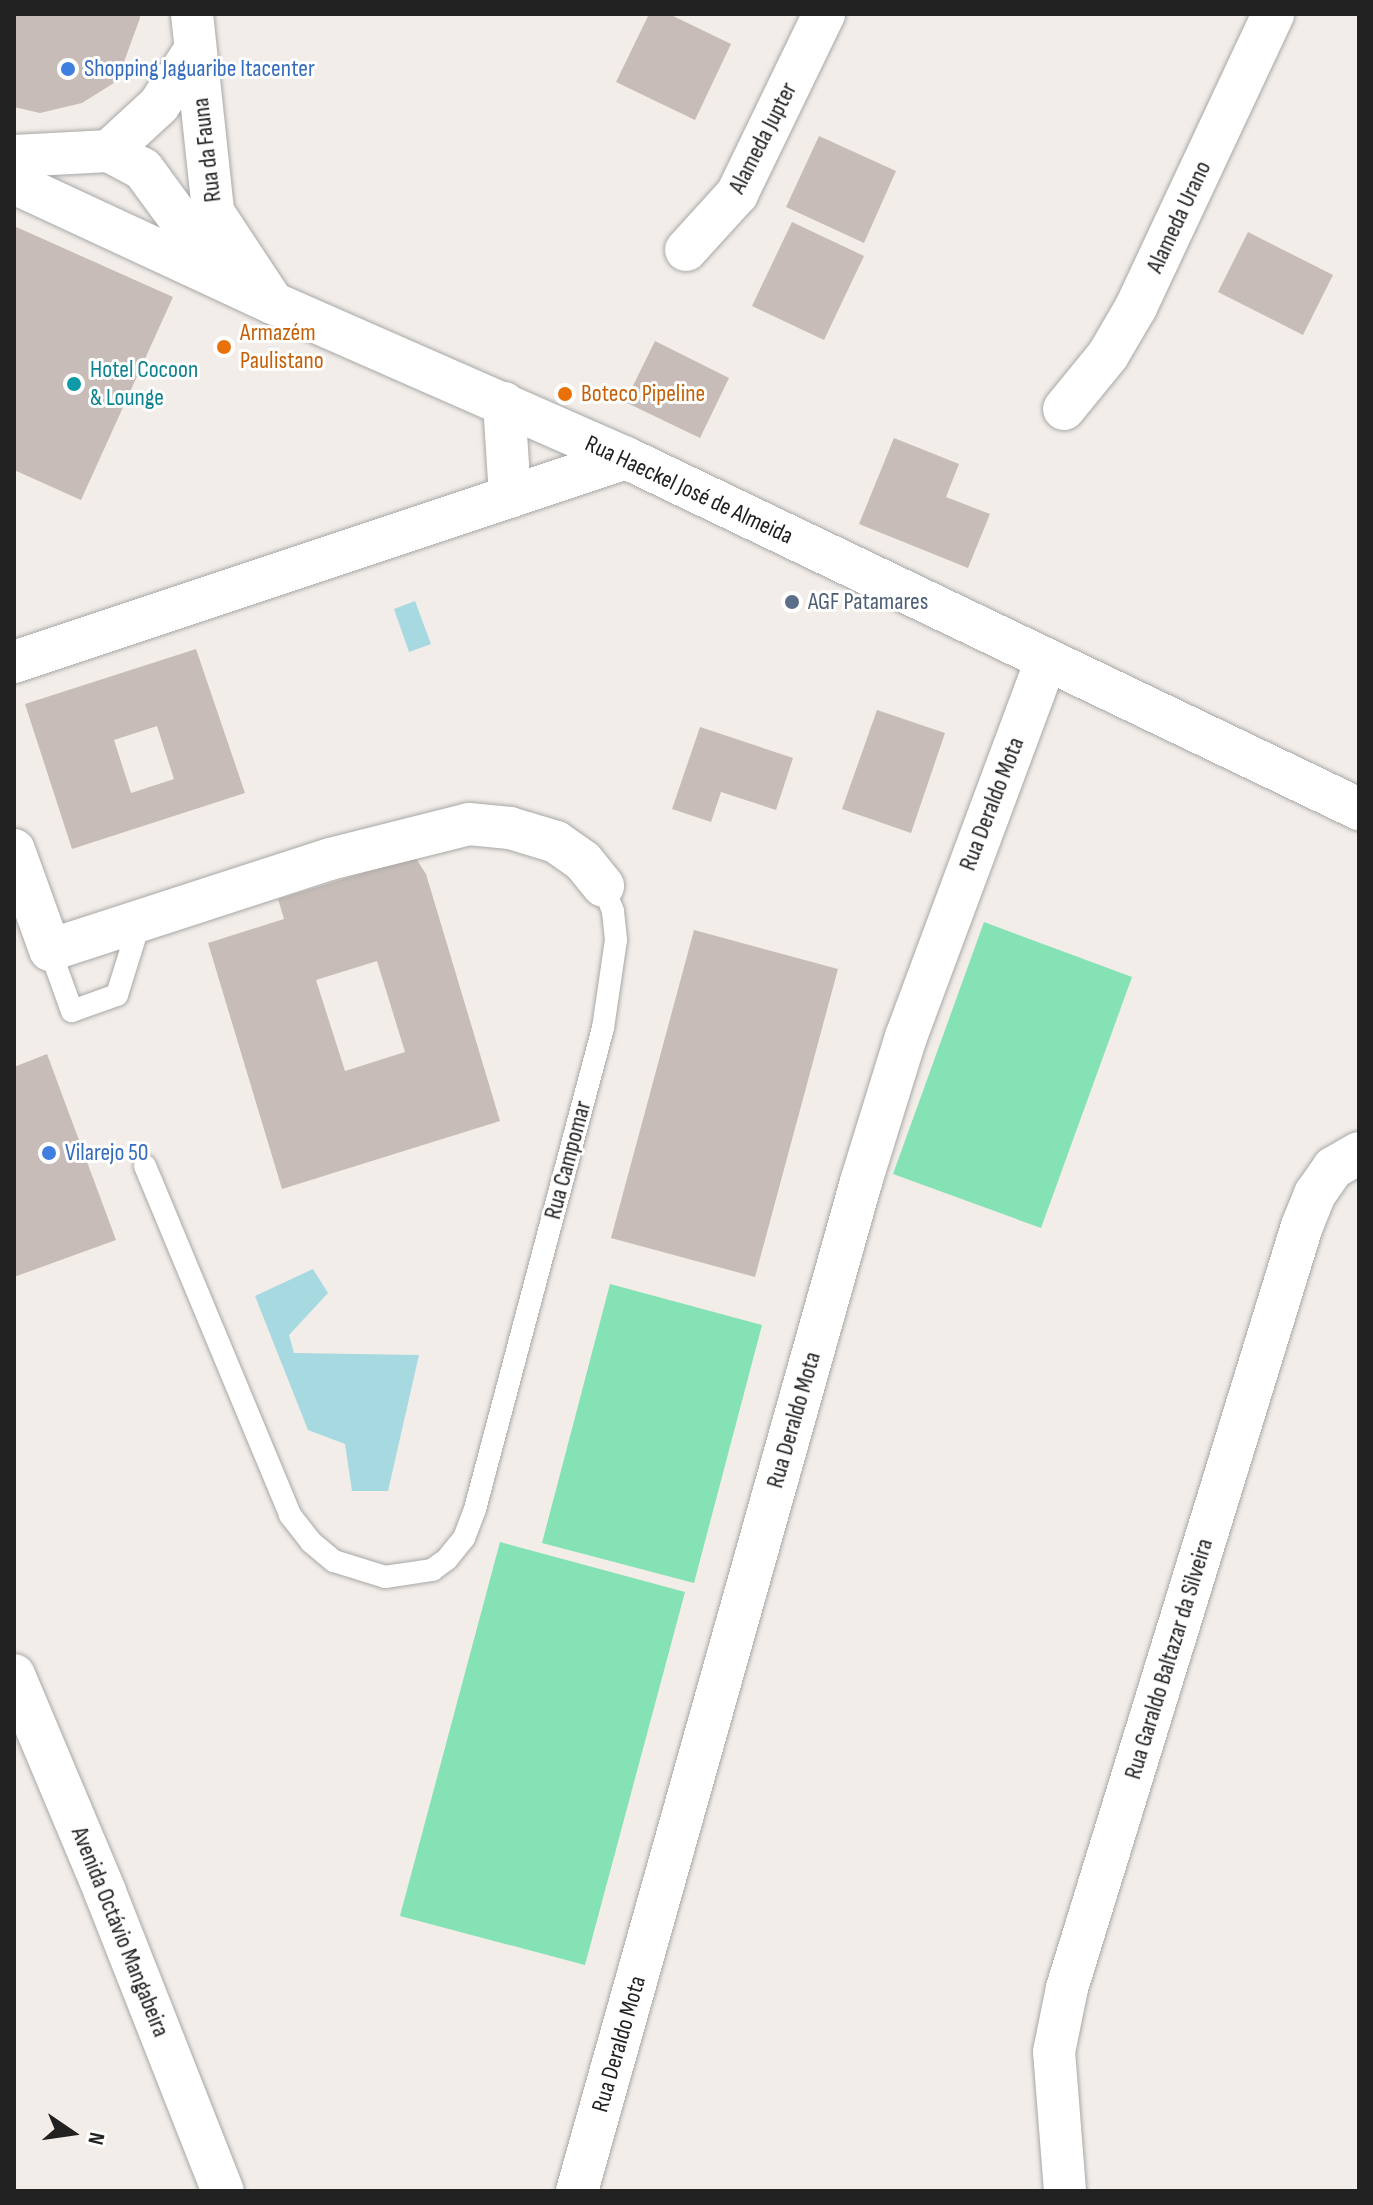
<!DOCTYPE html>
<meta charset="utf-8">
<style>
body{margin:0}
#map{position:relative;width:1373px;height:2205px;overflow:hidden;background:#f2ede8;font-family:"Sofia Sans Condensed",sans-serif}
div>[style]{position:absolute}
.pitch>*{inset:0;background:#84e2b4}
.water>*{inset:0;background:#a7d9e0}
.building>*{inset:0;background:#c7bcb7}
.roads{filter:drop-shadow(0 0 2px #a8a8a8) drop-shadow(0 0 2px #a8a8a8)}
.lane>*{height:22px;margin:-11px;padding:0 11px;transform-origin:11px;border-radius:11px;background:#fff}
.street>*{height:42px;margin:-21px;padding:0 21px;transform-origin:21px;border-radius:21px;background:#fff}
.dots>*{width:22px;height:22px;translate:-50% -50%;box-sizing:border-box;border:4px solid #fff;border-radius:50%}
span{translate:-50% -50%;white-space:nowrap;text-align:center;line-height:1.15;-webkit-text-stroke:6px #fff;paint-order:stroke}
.shop-label{font-size:24px;color:#366cbe}
.left{translate:0 -50%;text-align:left}
.street-label{font-size:24px;color:#212121}
.food-label{font-size:24px;color:#c56008}
.culture-label{font-size:24px;color:#0d838f}
.service-label{font-size:24px;color:#4e5e75}
.frame{position:absolute;inset:0;border:16px solid #212121;pointer-events:none}
.north{position:absolute;left:32px;top:2093px;width:80px;height:80px;-webkit-text-stroke:6px #fff;paint-order:stroke;rotate:103deg;font-size:22px;font-weight:700;line-height:32px;text-align:center;color:#212121}
.north::after{content:'';display:block;margin:auto;width:28px;height:36px;background:#212121;clip-path:polygon(50% 0,100% 100%,50% 72%,0 100%)}
</style>
<div id="map">
<div class="pitch">
<i style="clip-path:polygon(984px 922px,1132px 977px,1041px 1228px,893px 1174px)"></i>
<i style="clip-path:polygon(610px 1284px,762px 1325px,694px 1583px,542px 1543px)"></i>
<i style="clip-path:polygon(500px 1542px,685px 1592px,585px 1965px,400px 1916px)"></i>
</div>
<div class="water">
<i style="clip-path:polygon(415px 601px,431px 644px,409px 652px,394px 609px)"></i>
<i style="clip-path:polygon(313px 1269px,328px 1293px,289px 1335px,294px 1353px,419px 1355px,388px 1491px,352px 1491px,345px 1444px,308px 1430px,255px 1296px)"></i>
</div>
<div class="building">
<i style="clip-path:polygon(14px 14px,140px 14px,140px 18px,117px 81px,82px 103px,40px 113px,14px 107px)"></i>
<i style="clip-path:polygon(649px 14px,669px 14px,731px 44px,695px 120px,616px 82px)"></i>
<i style="clip-path:polygon(819px 136px,896px 171px,864px 243px,786px 207px)"></i>
<i style="clip-path:polygon(792px 222px,864px 256px,824px 340px,752px 306px)"></i>
<i style="clip-path:polygon(14px 226px,173px 297px,81px 500px,14px 470px)"></i>
<i style="clip-path:polygon(1248px 232px,1333px 275px,1303px 335px,1218px 292px)"></i>
<i style="clip-path:polygon(655px 341px,729px 378px,700px 438px,625px 402px)"></i>
<i style="clip-path:polygon(894px 438px,959px 464px,946px 497px,990px 514px,968px 568px,859px 524px)"></i>
<i style="clip-path:polygon(evenodd,196px 649px,245px 793px,72px 849px,25px 704px,196px 649px,157px 726px,174px 779px,131px 793px,114px 740px,157px 726px)"></i>
<i style="clip-path:polygon(877px 710px,945px 733px,911px 833px,842px 809px)"></i>
<i style="clip-path:polygon(700px 727px,793px 758px,776px 810px,721px 792px,711px 822px,672px 809px)"></i>
<i style="clip-path:polygon(evenodd,415px 857px,426px 874px,500px 1121px,282px 1189px,208px 943px,284px 919px,278px 899px,415px 857px,377px 961px,405px 1052px,345px 1071px,316px 980px,377px 961px)"></i>
<i style="clip-path:polygon(694px 930px,838px 969px,755px 1277px,611px 1238px)"></i>
<i style="clip-path:polygon(47px 1054px,116px 1240px,14px 1277px,14px 1067px)"></i>
</div>
<div class="roads">
<div class="lane">
<i style="left:50px;top:950px;width:65px;rotate:70.2deg"></i>
<i style="left:72px;top:1011px;width:48px;rotate:-19.6deg"></i>
<i style="left:117px;top:995px;width:77px;rotate:-72.7deg"></i>
<i style="left:145px;top:1166px;width:378px;rotate:67.4deg"></i>
<i style="left:290px;top:1515px;width:34px;rotate:52deg"></i>
<i style="left:311px;top:1542px;width:30px;rotate:40deg"></i>
<i style="left:334px;top:1561px;width:53px;rotate:17.4deg"></i>
<i style="left:385px;top:1577px;width:48px;rotate:-8.5deg"></i>
<i style="left:432px;top:1570px;width:19px;rotate:-36deg"></i>
<i style="left:447px;top:1559px;width:27px;rotate:-51deg"></i>
<i style="left:464px;top:1538px;width:31px;rotate:-69deg"></i>
<i style="left:475px;top:1509px;width:498px;rotate:-75.1deg"></i>
<i style="left:603px;top:1028px;width:89px;rotate:-81.6deg"></i>
<i style="left:616px;top:940px;width:29px;rotate:-96deg"></i>
<i style="left:613px;top:911px;width:27px;rotate:-112deg"></i>
</div>
<div class="street">
<i style="left:192px;top:14px;width:199px;rotate:83.9deg"></i>
<i style="left:213px;top:212px;width:109px;rotate:56.6deg"></i>
<i style="left:109px;top:151px;width:38px;rotate:28deg"></i>
<i style="left:143px;top:169px;width:107px;rotate:53.8deg"></i>
<i style="left:206px;top:255px;width:29px;rotate:35deg"></i>
<i style="left:109px;top:151px;width:68px;rotate:-42.6deg"></i>
<i style="left:159px;top:105px;width:66px;rotate:-56.8deg"></i>
<i style="left:14px;top:156px;width:95px;rotate:-3deg"></i>
<i style="left:14px;top:183px;width:285px;rotate:24.9deg"></i>
<i style="left:273px;top:303px;width:386px;rotate:23.7deg"></i>
<i style="left:626px;top:458px;width:813px;rotate:25.59deg"></i>
<i style="left:686px;top:250px;width:76px;rotate:-47.7deg"></i>
<i style="left:737px;top:194px;width:200px;rotate:-64.2deg"></i>
<i style="left:504px;top:403px;width:94px;rotate:86.3deg"></i>
<i style="left:1064px;top:409px;width:70px;rotate:-50.8deg"></i>
<i style="left:1108px;top:355px;width:56px;rotate:-59.7deg"></i>
<i style="left:1136px;top:307px;width:323px;rotate:-64.9deg"></i>
<i style="left:14px;top:662px;width:645px;rotate:-18.43deg"></i>
<i style="left:14px;top:850px;width:106px;rotate:70.2deg"></i>
<i style="left:50px;top:950px;width:294px;rotate:-18deg"></i>
<i style="left:330px;top:859px;width:143px;rotate:-14.1deg"></i>
<i style="left:469px;top:824px;width:41px;rotate:5.6deg"></i>
<i style="left:510px;top:828px;width:48px;rotate:16.9deg"></i>
<i style="left:556px;top:842px;width:33px;rotate:35deg"></i>
<i style="left:583px;top:861px;width:32px;rotate:51deg"></i>
<i style="left:14px;top:1675px;width:235px;rotate:67.2deg"></i>
<i style="left:105px;top:1892px;width:321px;rotate:68.5deg"></i>
<i style="left:577px;top:2191px;width:1048px;rotate:-74.28deg"></i>
<i style="left:861px;top:1182px;width:152px;rotate:-72.8deg"></i>
<i style="left:906px;top:1037px;width:401px;rotate:-69.6deg"></i>
<i style="left:1065px;top:2191px;width:139px;rotate:-94.5deg"></i>
<i style="left:1054px;top:2052px;width:65px;rotate:-78.5deg"></i>
<i style="left:1067px;top:1988px;width:797px;rotate:-72.86deg"></i>
<i style="left:1302px;top:1226px;width:35px;rotate:-68deg"></i>
<i style="left:1315px;top:1194px;width:32px;rotate:-55deg"></i>
<i style="left:1333px;top:1168px;width:30px;rotate:-30deg"></i>
</div>
</div>
<div class="dots">
<i style="left:68px;top:69px;background:#3f7fe0"></i>
<i style="left:224px;top:347px;background:#e8710a"></i>
<i style="left:74px;top:384px;background:#0f9aa8"></i>
<i style="left:565px;top:394px;background:#e8710a"></i>
<i style="left:792px;top:602px;background:#5c6f8a"></i>
<i style="left:49px;top:1153px;background:#3f7fe0"></i>
</div>
<div class="shop-label">
<span class="left" style="left:84px;top:69px">Shopping Jaguaribe Itacenter</span>
<span class="left" style="left:65px;top:1153px">Vilarejo 50</span>
</div>
<div class="street-label">
<span style="left:763px;top:138px;rotate:-63deg">Alameda Jupter</span>
<span style="left:207px;top:150px;rotate:-97deg">Rua da Fauna</span>
<span style="left:1179px;top:217px;rotate:-65deg">Alameda Urano</span>
<span style="left:689px;top:490px;rotate:25deg">Rua Haeckel José de Almeida</span>
<span style="left:992px;top:804px;rotate:-69deg">Rua Deraldo Mota</span>
<span style="left:568px;top:1160px;rotate:-75deg">Rua Campomar</span>
<span style="left:794px;top:1420px;rotate:-74deg">Rua Deraldo Mota</span>
<span style="left:1169px;top:1659px;rotate:-73deg">Rua Garaldo Baltazar da Silveira</span>
<span style="left:120px;top:1932px;rotate:68deg">Avenida Octávio Mangabeira</span>
<span style="left:619px;top:2044px;rotate:-74deg">Rua Deraldo Mota</span>
</div>
<div class="food-label">
<span class="left" style="left:240px;top:347px">Armazém<br>Paulistano</span>
<span class="left" style="left:581px;top:394px">Boteco Pipeline</span>
</div>
<div class="culture-label">
<span class="left" style="left:90px;top:384px">Hotel Cocoon<br>&amp; Lounge</span>
</div>
<div class="service-label">
<span class="left" style="left:808px;top:602px">AGF Patamares</span>
</div>
<div class="frame"></div>
<div class="north">N</div>
</div>
